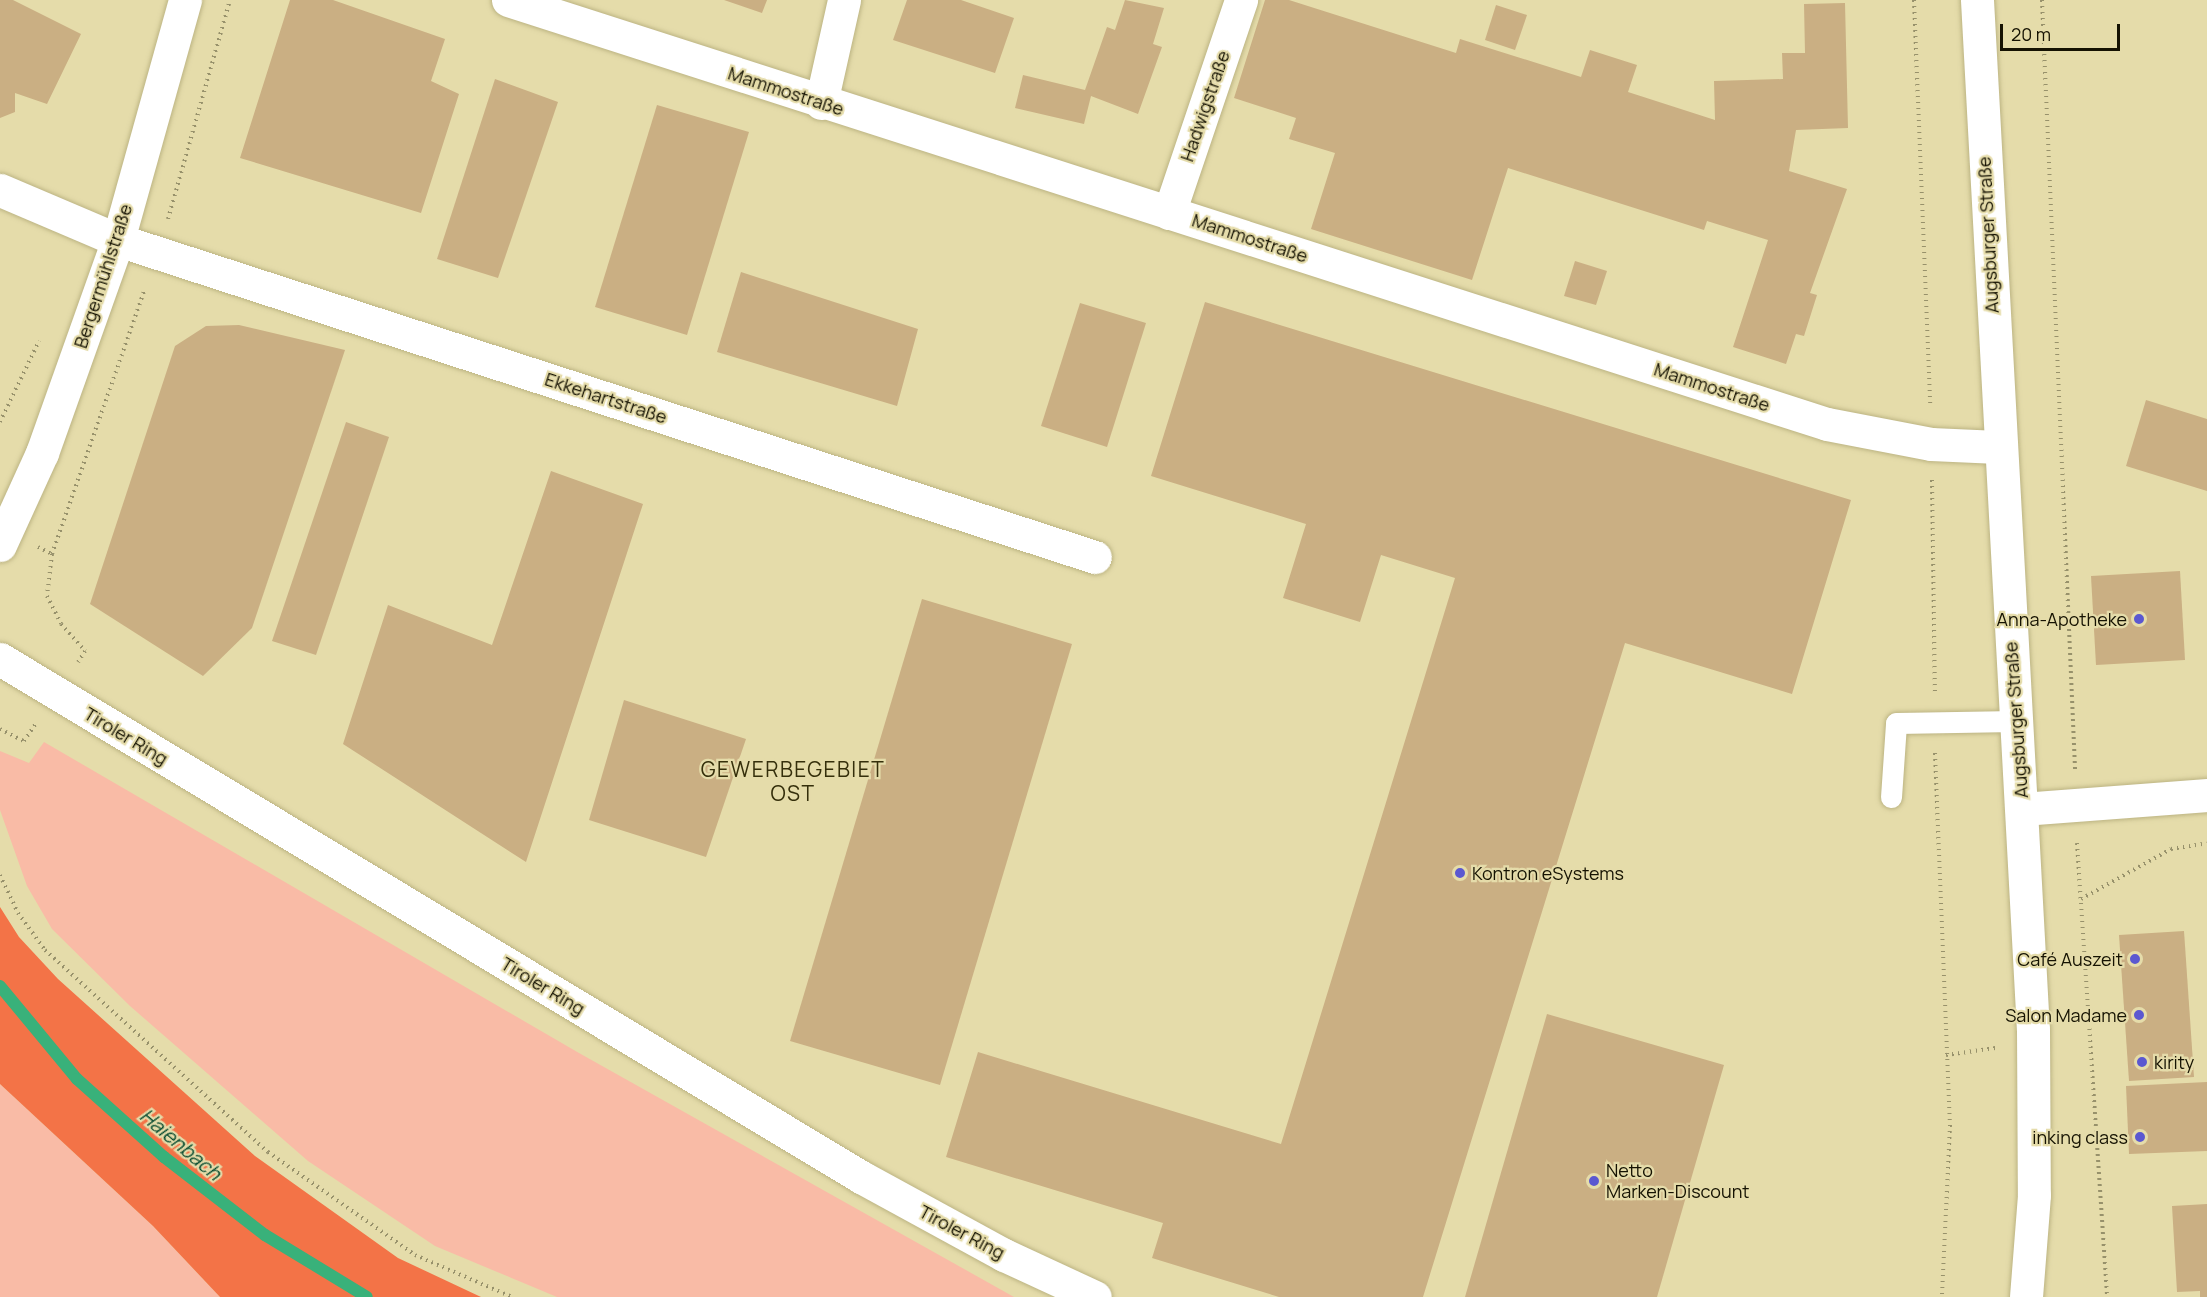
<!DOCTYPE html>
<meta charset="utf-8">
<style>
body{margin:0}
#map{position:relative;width:2207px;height:1297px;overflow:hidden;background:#e5dcaa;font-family:Manrope,sans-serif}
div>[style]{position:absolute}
.green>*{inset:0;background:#f9bba6}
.forest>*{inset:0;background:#f37347}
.stream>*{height:12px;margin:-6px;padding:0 6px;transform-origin:6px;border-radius:6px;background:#39b17a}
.building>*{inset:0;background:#caaf83}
.path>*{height:4px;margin-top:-2px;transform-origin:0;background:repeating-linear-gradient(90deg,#97916b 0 1.5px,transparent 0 6px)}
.roads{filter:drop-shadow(0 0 2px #bcb483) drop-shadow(0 0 2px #bcb483)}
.lane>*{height:21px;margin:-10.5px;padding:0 10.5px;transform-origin:10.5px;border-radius:10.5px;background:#fff}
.street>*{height:33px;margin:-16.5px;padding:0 16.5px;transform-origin:16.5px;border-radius:16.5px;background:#fff}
.secondary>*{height:33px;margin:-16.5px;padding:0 16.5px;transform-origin:16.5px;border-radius:16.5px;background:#fff}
.dots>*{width:16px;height:16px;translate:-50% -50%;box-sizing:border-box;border:3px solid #e5dcaa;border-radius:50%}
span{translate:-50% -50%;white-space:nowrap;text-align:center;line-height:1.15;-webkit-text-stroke:4.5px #e5dcaa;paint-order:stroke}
.street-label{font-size:18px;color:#151202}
.poi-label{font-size:18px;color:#151202}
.right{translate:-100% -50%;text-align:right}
.left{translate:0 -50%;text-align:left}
.water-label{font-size:20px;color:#074a2f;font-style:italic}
.quarter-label{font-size:21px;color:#352f0b;letter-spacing:1.5px}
.scale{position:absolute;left:2000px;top:24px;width:120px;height:27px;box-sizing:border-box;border:3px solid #151202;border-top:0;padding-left:8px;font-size:18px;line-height:21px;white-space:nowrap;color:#151202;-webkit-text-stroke:4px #e5dcaa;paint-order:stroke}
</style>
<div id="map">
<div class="green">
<i style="clip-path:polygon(44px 742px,579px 1053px,1014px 1297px,557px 1297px,435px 1246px,308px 1161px,130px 1006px,52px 929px,27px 886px,0 810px,0 751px,29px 763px)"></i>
<i style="clip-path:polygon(0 1084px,153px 1226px,220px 1297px,0 1297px)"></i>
</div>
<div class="forest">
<i style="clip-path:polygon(0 907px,19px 937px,58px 979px,255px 1156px,398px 1258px,481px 1297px,220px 1297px,153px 1226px,0 1084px)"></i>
</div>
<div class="stream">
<i style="left:0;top:986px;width:121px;rotate:50.4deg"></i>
<i style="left:77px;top:1079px;width:117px;rotate:41.9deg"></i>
<i style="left:164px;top:1157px;width:128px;rotate:37.7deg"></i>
<i style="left:265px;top:1235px;width:119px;rotate:31.3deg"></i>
</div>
<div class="building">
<i style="clip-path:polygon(0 0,13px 0,81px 34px,47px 104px,15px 93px,15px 112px,0 118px)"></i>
<i style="clip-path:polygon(290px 0,333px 0,445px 39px,431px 81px,459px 94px,421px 213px,240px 158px)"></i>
<i style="clip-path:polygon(724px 0,767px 0,762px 13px)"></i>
<i style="clip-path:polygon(907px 0,961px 0,1014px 18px,995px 73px,893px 40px)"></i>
<i style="clip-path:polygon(1125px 0,1164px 8px,1153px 44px,1162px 47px,1138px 114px,1091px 96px,1084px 124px,1015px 108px,1023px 75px,1085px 90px,1107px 27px,1115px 30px)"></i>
<i style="clip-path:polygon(1265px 0,1289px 0,1456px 53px,1460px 39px,1581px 77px,1590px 50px,1637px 65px,1628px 92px,1715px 120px,1714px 81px,1783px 79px,1782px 53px,1805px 53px,1804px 4px,1845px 3px,1848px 128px,1796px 130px,1789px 171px,1847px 189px,1810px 293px,1817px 295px,1804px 336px,1796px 334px,1786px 364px,1733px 347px,1768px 240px,1707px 221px,1704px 230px,1508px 168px,1472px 280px,1311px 229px,1335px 153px,1289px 139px,1296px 118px,1234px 98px)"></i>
<i style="clip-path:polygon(1496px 5px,1527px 15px,1515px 50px,1485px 40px)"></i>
<i style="clip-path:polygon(495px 79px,558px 102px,498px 278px,437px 259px)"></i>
<i style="clip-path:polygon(657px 105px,749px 132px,687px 335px,595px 307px)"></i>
<i style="clip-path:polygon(1575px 261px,1607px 271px,1596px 305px,1564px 296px)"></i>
<i style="clip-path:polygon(741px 272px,918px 329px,897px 406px,717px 352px)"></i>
<i style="clip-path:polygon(1205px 302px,1851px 500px,1792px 694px,1625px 643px,1423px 1297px,1279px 1297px,1152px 1258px,1163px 1223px,946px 1157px,978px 1052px,1281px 1144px,1455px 578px,1381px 555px,1360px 622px,1283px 598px,1306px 524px,1151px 476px)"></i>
<i style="clip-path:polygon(1080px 303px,1146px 323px,1107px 447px,1041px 426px)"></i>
<i style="clip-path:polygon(239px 325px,345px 350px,252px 628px,203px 676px,90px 604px,175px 346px,206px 326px)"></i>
<i style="clip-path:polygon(2146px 400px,2207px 419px,2207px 491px,2126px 466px)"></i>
<i style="clip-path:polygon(346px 422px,389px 437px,316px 655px,272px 641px)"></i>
<i style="clip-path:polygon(551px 471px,643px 504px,526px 862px,343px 744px,388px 605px,492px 645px)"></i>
<i style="clip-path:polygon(2180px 571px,2185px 660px,2096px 665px,2091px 576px)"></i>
<i style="clip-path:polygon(922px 599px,1072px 644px,940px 1085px,790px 1041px)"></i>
<i style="clip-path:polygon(624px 700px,746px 739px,706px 857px,589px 820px)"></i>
<i style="clip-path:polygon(2184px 931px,2194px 1077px,2129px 1081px,2119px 935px)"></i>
<i style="clip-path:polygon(1547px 1014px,1724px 1065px,1657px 1297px,1465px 1297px)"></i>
<i style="clip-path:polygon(2207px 1082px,2207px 1151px,2129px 1154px,2126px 1086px)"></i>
<i style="clip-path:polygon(2207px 1204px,2207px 1297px,2200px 1297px,2200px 1291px,2177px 1292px,2172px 1206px)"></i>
</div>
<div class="path">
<i style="left:1914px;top:0;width:407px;rotate:87.7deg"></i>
<i style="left:2042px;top:0;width:770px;rotate:87.54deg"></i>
<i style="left:168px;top:219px;width:228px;rotate:-74.2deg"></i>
<i style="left:0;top:422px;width:90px;rotate:-64.3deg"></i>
<i style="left:1932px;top:480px;width:212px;rotate:89.2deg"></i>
<i style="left:38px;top:547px;width:16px;rotate:27deg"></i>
<i style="left:52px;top:554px;width:42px;rotate:96.8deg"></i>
<i style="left:47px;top:596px;width:31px;rotate:63deg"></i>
<i style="left:61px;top:624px;width:36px;rotate:48deg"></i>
<i style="left:85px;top:651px;width:13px;rotate:122deg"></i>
<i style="left:52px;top:554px;width:281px;rotate:-70.7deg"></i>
<i style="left:0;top:729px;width:27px;rotate:27deg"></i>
<i style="left:24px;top:741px;width:22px;rotate:-56deg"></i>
<i style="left:1935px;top:753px;width:372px;rotate:87.7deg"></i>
<i style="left:1950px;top:1125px;width:172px;rotate:92.7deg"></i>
<i style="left:2077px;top:843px;width:455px;rotate:86.2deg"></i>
<i style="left:0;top:875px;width:42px;rotate:64.7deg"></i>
<i style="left:18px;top:913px;width:46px;rotate:53.9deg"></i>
<i style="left:45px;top:950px;width:301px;rotate:42.2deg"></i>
<i style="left:268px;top:1152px;width:179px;rotate:35deg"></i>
<i style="left:415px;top:1255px;width:106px;rotate:23.4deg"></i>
<i style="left:2081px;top:899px;width:103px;rotate:-29.1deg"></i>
<i style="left:2171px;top:849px;width:36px;rotate:-9deg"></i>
<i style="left:1946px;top:1055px;width:50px;rotate:-8deg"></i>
</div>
<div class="roads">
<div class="lane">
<i style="left:1891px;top:797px;width:74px;rotate:-86.1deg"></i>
<i style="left:1896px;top:723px;width:120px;rotate:-1deg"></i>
</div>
<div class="street">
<i style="left:508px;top:0;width:1385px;rotate:17.82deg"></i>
<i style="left:1827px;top:424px;width:106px;rotate:10.9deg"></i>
<i style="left:1931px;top:444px;width:67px;rotate:2.6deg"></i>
<i style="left:821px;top:103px;width:106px;rotate:-77.4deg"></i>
<i style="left:0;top:190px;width:128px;rotate:23deg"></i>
<i style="left:118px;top:240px;width:1027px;rotate:17.98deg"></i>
<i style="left:1169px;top:213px;width:225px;rotate:-71.3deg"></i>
<i style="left:0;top:545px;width:101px;rotate:-65.5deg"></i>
<i style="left:42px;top:453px;width:226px;rotate:-70.4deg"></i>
<i style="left:118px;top:240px;width:249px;rotate:-74.4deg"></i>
<i style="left:2022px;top:809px;width:186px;rotate:-4.3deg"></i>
</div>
<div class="secondary">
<i style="left:1977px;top:0;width:1032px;rotate:86.89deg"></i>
<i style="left:2033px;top:1030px;width:165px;rotate:89.7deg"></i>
<i style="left:2034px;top:1195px;width:102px;rotate:94.5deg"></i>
<i style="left:0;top:659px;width:1005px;rotate:31.03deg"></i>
<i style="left:861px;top:1177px;width:163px;rotate:28.6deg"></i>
<i style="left:1004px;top:1255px;width:100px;rotate:24.8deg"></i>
</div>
</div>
<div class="dots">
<i style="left:2139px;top:619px;background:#5b58d0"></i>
<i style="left:1460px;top:873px;background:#5b58d0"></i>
<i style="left:2135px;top:959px;background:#5b58d0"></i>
<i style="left:2139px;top:1015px;background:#5b58d0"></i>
<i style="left:2142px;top:1062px;background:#5b58d0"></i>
<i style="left:2140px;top:1137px;background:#5b58d0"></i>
<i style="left:1594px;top:1181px;background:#5b58d0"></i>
</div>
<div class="street-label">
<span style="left:786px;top:91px;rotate:18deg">Mammostraße</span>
<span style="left:1205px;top:106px;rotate:-71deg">Hadwigstraße</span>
<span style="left:1988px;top:235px;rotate:-93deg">Augsburger Straße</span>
<span style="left:1250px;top:238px;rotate:18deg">Mammostraße</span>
<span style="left:103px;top:276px;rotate:-72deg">Bergermühlstraße</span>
<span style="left:1712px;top:387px;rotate:18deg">Mammostraße</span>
<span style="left:606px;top:398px;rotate:18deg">Ekkehartstraße</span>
<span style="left:2016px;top:720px;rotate:-94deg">Augsburger Straße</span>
<span style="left:126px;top:736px;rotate:31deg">Tiroler Ring</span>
<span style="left:543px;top:986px;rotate:31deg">Tiroler Ring</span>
<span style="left:962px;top:1232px;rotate:28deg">Tiroler Ring</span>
</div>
<div class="poi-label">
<span class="right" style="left:2127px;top:619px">Anna-Apotheke</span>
<span class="left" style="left:1472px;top:873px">Kontron eSystems</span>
<span class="right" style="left:2123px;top:959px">Café Auszeit</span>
<span class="right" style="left:2127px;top:1015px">Salon Madame</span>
<span class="left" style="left:2154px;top:1062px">kirity</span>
<span class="right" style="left:2128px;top:1137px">inking class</span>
<span class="left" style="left:1606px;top:1181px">Netto<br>Marken-Discount</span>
</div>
<div class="water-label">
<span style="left:181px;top:1144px;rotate:40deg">Haienbach</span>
</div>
<div class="quarter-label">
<span style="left:793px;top:781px">GEWERBEGEBIET<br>OST</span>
</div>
<div class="scale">20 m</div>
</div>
